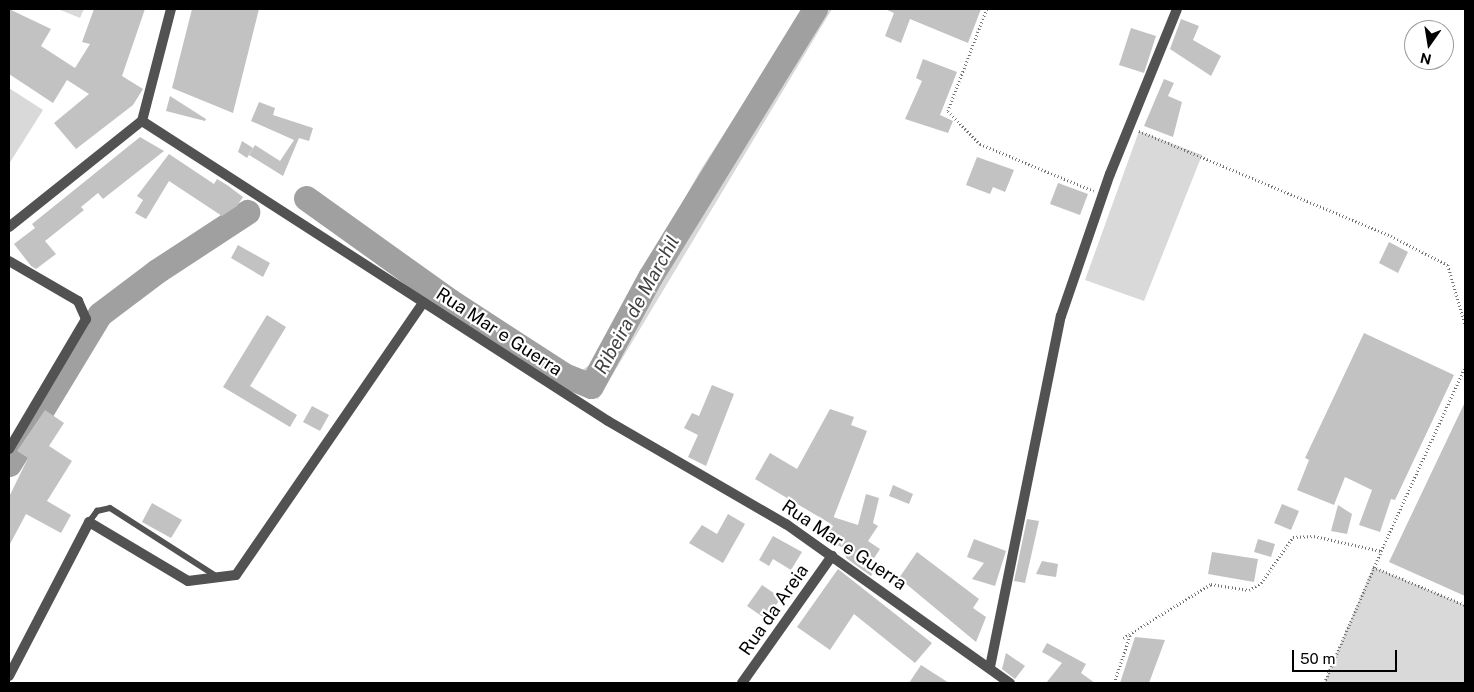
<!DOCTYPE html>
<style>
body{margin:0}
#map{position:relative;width:1474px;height:692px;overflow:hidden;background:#fff;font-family:"Public Sans",sans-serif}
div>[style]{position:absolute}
.green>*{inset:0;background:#d9d9d9}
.river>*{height:25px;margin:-12.5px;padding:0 12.5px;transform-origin:12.5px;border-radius:12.5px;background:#a0a0a0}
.building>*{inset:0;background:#c2c2c2}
.path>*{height:2.5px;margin-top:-1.25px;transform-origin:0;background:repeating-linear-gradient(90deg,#747474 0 1px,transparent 0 3.5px)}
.service>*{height:6px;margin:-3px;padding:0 3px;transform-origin:3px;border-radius:3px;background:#525252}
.minor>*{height:10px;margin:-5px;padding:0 5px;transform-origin:5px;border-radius:5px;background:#525252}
.tertiary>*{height:10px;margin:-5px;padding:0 5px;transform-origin:5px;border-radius:5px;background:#525252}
span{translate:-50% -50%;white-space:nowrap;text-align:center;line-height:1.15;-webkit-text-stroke:4.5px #fff;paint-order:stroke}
.street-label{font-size:18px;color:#000}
.water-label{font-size:19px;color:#414141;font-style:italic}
.frame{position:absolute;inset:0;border:10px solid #000;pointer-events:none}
.north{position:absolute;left:1404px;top:20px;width:50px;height:50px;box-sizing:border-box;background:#fff;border:1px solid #999;border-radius:50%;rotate:193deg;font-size:14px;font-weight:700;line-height:20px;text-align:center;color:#000}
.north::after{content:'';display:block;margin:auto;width:18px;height:22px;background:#000;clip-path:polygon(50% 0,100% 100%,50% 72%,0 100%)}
.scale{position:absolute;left:1292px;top:650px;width:105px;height:22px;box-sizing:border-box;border:2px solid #000;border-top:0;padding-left:6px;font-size:15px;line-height:18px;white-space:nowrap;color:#000;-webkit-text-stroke:4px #fff;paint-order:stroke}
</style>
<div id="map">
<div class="green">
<i style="clip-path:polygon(58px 9px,84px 9px,80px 18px)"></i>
<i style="clip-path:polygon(804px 9px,832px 9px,598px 399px,572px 390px,579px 372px,591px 364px,700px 171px)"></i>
<i style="clip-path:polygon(9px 88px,43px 110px,9px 164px)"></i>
<i style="clip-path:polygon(1139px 131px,1202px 155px,1144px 301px,1085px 280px)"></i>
<i style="clip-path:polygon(1373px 567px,1465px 605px,1465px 683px,1324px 683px)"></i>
</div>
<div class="river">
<i style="left:306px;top:198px;width:177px;rotate:35.6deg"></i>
<i style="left:450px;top:301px;width:136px;rotate:33deg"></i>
<i style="left:564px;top:375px;width:29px;rotate:22deg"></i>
<i style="left:591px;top:386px;width:124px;rotate:-61.6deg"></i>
<i style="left:650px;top:277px;width:315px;rotate:-58.4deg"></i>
<i style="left:9px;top:464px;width:175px;rotate:-58.8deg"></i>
<i style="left:100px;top:314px;width:71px;rotate:-37deg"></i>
<i style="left:157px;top:271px;width:108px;rotate:-33.2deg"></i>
</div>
<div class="building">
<i style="clip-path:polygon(9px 9px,51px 29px,41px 46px,75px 68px,90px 44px,82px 42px,94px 9px,145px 9px,122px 76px,143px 89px,133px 105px,76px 149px,54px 123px,89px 94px,67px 80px,53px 103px,9px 74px)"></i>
<i style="clip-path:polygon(192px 9px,259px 9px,233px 113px,172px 88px)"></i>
<i style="clip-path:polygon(885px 9px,981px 9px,968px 43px,910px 19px,901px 43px,885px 36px,894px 13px)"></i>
<i style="clip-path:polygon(1181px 19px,1199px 26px,1193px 40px,1221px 56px,1211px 76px,1170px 49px)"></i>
<i style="clip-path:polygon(1131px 28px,1156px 36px,1144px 73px,1119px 65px)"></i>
<i style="clip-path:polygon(923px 59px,957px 72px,940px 115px,953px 121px,948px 133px,905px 119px,922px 81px,916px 78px)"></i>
<i style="clip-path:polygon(1164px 79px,1174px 83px,1168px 96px,1182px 102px,1173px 137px,1144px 126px)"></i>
<i style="clip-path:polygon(170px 96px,206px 119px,205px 121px,166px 111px)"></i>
<i style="clip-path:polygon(259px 102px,275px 108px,273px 115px,313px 128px,309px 141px,299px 138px,283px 176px,249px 155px,255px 145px,280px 161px,294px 140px,251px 121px)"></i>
<i style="clip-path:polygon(140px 137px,164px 151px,103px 199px,98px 193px,81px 207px,84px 210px,45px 241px,56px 254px,36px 269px,31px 266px,14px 244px,35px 228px,32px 224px)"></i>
<i style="clip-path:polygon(242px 141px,253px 148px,247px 158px,238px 152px)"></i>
<i style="clip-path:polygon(169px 154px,214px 184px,217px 179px,227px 185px,243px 197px,237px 206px,222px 216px,169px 181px,146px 219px,135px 213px,143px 200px,137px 196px)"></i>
<i style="clip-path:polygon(977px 157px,1014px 170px,1005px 192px,993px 187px,990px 194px,966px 185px)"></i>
<i style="clip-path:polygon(1058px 183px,1088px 194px,1080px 215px,1050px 204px)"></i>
<i style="clip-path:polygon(1389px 242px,1408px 252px,1398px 273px,1379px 263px)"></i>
<i style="clip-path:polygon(238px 245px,270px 263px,263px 277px,231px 258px)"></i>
<i style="clip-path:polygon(267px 315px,286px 327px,250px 386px,297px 415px,290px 427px,223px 387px)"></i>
<i style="clip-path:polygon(1364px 333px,1454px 375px,1395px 500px,1391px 499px,1380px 532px,1359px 525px,1372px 490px,1345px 477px,1334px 505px,1297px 490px,1309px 460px,1305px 458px)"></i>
<i style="clip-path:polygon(712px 385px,734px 394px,706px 466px,688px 457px,698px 435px,684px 428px,692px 413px,699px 416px)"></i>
<i style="clip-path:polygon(1465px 402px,1465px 596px,1389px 562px)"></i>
<i style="clip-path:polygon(312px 406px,329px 415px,320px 431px,303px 422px)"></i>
<i style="clip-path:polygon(830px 409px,854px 417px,851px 425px,867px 431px,831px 524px,755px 479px,770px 453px,797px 469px)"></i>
<i style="clip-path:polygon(45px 410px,64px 423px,49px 446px,72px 461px,47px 501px,71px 515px,61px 533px,26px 514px,9px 546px,9px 497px,28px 458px,17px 451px)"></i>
<i style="clip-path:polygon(893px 485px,913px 494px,909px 504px,889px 496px)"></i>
<i style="clip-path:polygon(866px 494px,879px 498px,873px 523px,878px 526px,868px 541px,880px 549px,873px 560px,879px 564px,871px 576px,846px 558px,844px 548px,826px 540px,833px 517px,858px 525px)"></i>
<i style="clip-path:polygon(152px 503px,182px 520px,171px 538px,142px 522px)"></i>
<i style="clip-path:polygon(1282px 504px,1299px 511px,1291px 530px,1274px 523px)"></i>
<i style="clip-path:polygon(1338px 505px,1352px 514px,1347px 534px,1331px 531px)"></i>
<i style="clip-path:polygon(728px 514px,745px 524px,723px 563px,689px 543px,702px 525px,717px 534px)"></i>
<i style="clip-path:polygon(1027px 519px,1039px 521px,1025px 583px,1014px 581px)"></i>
<i style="clip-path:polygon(773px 536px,802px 552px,791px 570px,773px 559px,769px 566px,759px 560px)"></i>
<i style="clip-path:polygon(974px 539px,1006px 551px,995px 586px,972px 579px,984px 563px,967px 557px)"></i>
<i style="clip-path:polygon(1258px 539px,1275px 544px,1271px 557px,1254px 552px)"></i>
<i style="clip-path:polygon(917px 552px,979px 599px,973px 608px,986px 617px,976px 642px,899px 578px)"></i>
<i style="clip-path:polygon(1212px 552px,1258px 559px,1254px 582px,1208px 574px)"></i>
<i style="clip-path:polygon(1042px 561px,1058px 564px,1056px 577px,1036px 574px)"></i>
<i style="clip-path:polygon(838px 569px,932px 643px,915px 663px,854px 614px,830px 650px,797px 627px)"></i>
<i style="clip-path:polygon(762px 585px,781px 598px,766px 619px,747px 606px)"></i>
<i style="clip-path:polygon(1135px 637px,1165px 640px,1149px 683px,1120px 683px)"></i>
<i style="clip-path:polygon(1047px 643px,1086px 664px,1081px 673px,1095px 683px,1046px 683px,1062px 663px,1042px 652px)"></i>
<i style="clip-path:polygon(1006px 653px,1025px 666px,1015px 679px,1002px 669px)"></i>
<i style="clip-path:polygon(921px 665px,949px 683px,909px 683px)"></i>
</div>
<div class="path">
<i style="left:987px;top:9px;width:109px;rotate:110.9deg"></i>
<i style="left:948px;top:111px;width:46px;rotate:45.9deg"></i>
<i style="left:980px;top:144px;width:123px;rotate:22.4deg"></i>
<i style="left:1139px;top:131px;width:273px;rotate:22.6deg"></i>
<i style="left:1391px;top:236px;width:64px;rotate:27deg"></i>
<i style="left:1448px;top:265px;width:61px;rotate:73.9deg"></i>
<i style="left:1373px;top:567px;width:100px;rotate:22.4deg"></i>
<i style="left:1123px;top:638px;width:103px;rotate:-31.5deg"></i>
<i style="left:1211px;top:584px;width:38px;rotate:9deg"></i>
<i style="left:1249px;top:590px;width:14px;rotate:-30deg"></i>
<i style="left:1261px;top:583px;width:56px;rotate:-55.2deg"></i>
<i style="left:1293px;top:537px;width:21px;rotate:-3deg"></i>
<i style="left:1314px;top:536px;width:69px;rotate:12.6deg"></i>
<i style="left:1381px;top:551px;width:202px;rotate:-65.5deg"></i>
<i style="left:1114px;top:683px;width:51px;rotate:-71.6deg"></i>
<i style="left:1324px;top:683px;width:144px;rotate:-66.6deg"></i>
</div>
<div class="service">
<i style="left:89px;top:522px;width:14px;rotate:-54deg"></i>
<i style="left:97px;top:511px;width:13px;rotate:-13deg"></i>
<i style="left:110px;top:508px;width:130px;rotate:32.7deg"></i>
</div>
<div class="minor">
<i style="left:9px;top:261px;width:80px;rotate:30.1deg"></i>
<i style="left:78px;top:301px;width:20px;rotate:66deg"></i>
<i style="left:86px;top:319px;width:151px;rotate:120.6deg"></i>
<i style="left:990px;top:667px;width:358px;rotate:-78.6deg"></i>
<i style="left:1061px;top:316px;width:150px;rotate:-71deg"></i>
<i style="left:1110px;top:174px;width:178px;rotate:-67.9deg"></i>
<i style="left:9px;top:676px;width:174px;rotate:-62.5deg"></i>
<i style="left:89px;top:522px;width:115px;rotate:30.8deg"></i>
<i style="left:188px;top:581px;width:48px;rotate:-7.1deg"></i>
<i style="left:236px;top:575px;width:330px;rotate:-55.5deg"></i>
</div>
<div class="tertiary">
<i style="left:142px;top:121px;width:554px;rotate:32.77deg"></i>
<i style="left:608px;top:421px;width:206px;rotate:30.1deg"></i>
<i style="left:786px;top:524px;width:275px;rotate:35.4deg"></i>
<i style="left:142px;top:121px;width:116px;rotate:-75.5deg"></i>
<i style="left:9px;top:227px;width:170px;rotate:-38.6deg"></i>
<i style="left:742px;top:683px;width:156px;rotate:-54.7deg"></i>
</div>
<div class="street-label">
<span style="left:499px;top:332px;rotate:33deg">Rua Mar e Guerra</span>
<span style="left:844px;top:545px;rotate:34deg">Rua Mar e Guerra</span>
<span style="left:774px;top:610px;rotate:-55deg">Rua da Areia</span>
</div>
<div class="water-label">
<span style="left:637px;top:305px;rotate:-61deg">Ribeira de Marchil</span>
</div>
<div class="frame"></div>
<div class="north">N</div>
<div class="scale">50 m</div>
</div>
